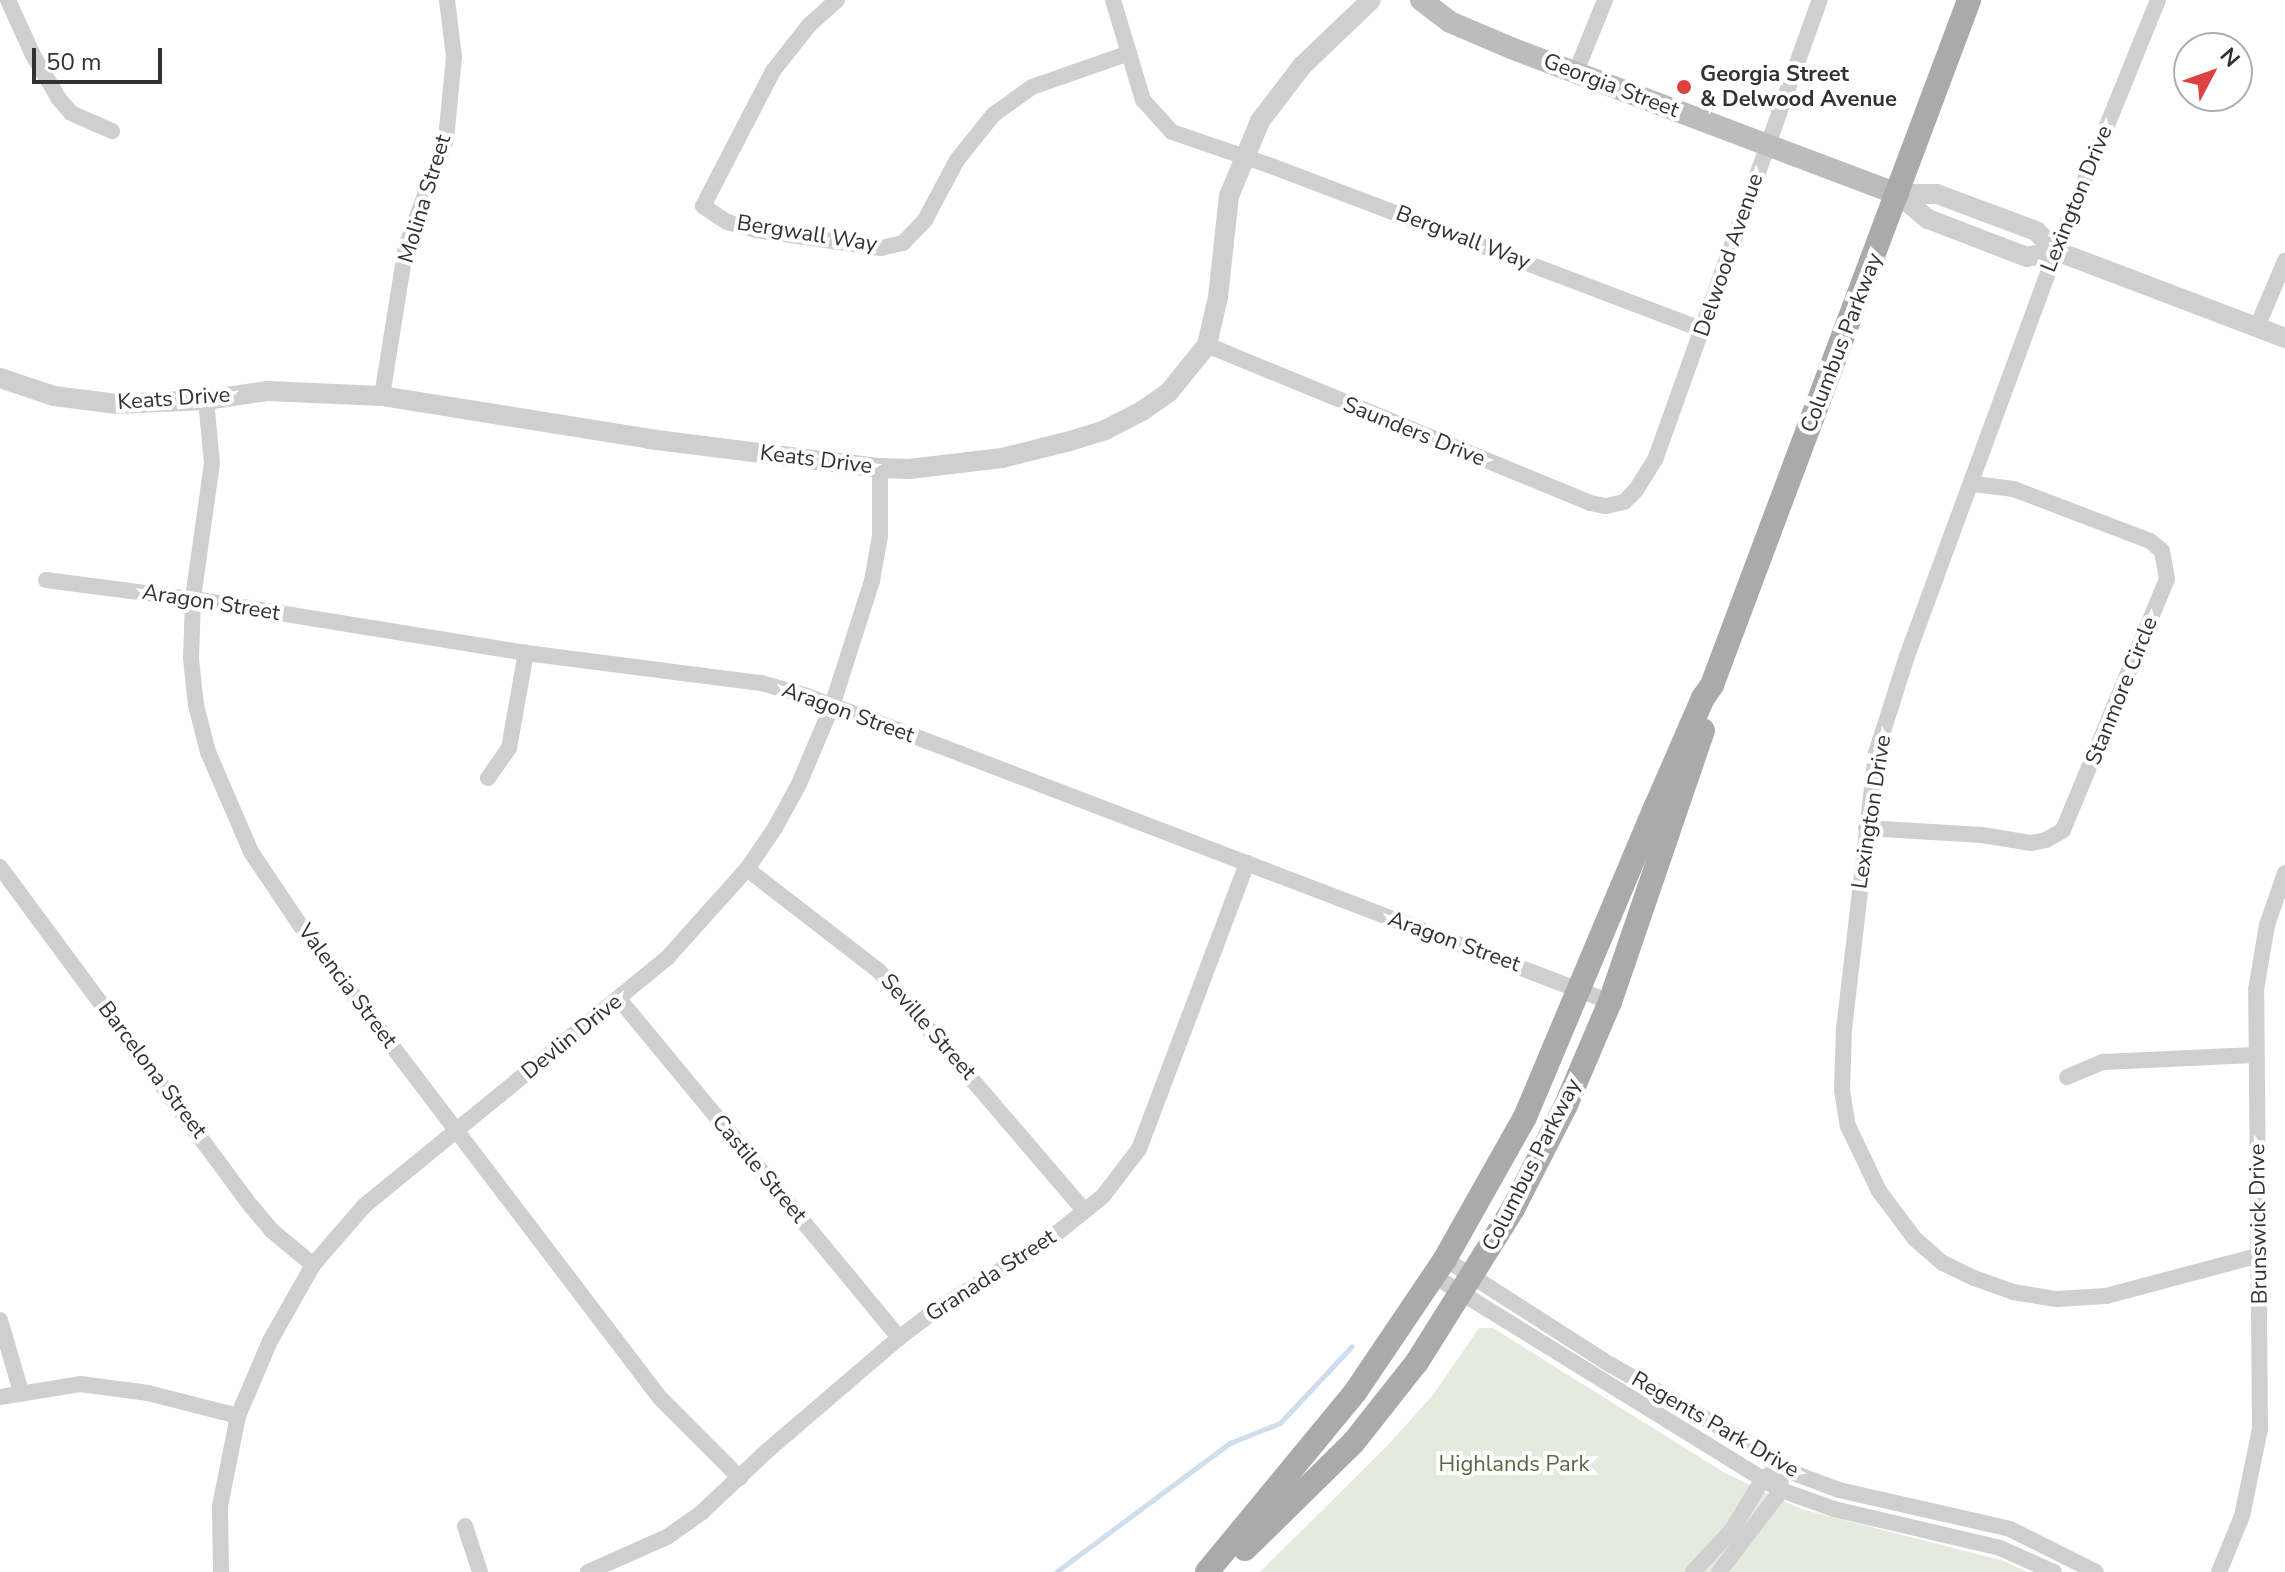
<!DOCTYPE html>
<style>
body{margin:0}
#map{position:relative;width:2285px;height:1572px;overflow:hidden;background:#fff;font-family:"Nunito Sans",sans-serif}
div>[style]{position:absolute}
.green>*{inset:0;background:#e4eade}
.stream>*{height:5px;margin:-2.5px;padding:0 2.5px;transform-origin:2.5px;border-radius:2.5px;background:#cfdeec}
.minor>*{height:16px;margin:-8px;padding:0 8px;transform-origin:8px;border-radius:8px;background:#cfcfcf}
.tertiary>*{height:20px;margin:-10px;padding:0 10px;transform-origin:10px;border-radius:10px;background:#cfcfcf}
.secondary>*{height:22px;margin:-11px;padding:0 11px;transform-origin:11px;border-radius:11px;background:#bcbcbc}
.primary>*{height:24px;margin:-12px;padding:0 12px;transform-origin:12px;border-radius:12px;background:#aaa}
.dots>*{width:22px;height:22px;translate:-50% -50%;box-sizing:border-box;border:4px solid #fff;border-radius:50%}
span{translate:-50% -50%;white-space:nowrap;text-align:center;line-height:1.15;-webkit-text-stroke:8px #fff;paint-order:stroke}
.poi-label{font-size:22px;color:#323232;font-weight:700}
.left{translate:0 -50%;text-align:left}
.street-label{font-size:22px;color:#323232}
.park-label{font-size:22px;color:#526c41}
.north{position:absolute;left:2173px;top:32px;width:80px;height:80px;box-sizing:border-box;background:#fff;border:2px solid #adadad;border-radius:50%;rotate:49deg;font-size:22px;font-weight:700;line-height:32px;text-align:center;color:#323232}
.north::after{content:'';display:block;margin:auto;width:28px;height:36px;background:#dc4241;clip-path:polygon(50% 0,100% 100%,50% 72%,0 100%)}
.scale{position:absolute;left:32px;top:48px;width:130px;height:36px;box-sizing:border-box;border:4px solid #323232;border-top:0;padding-left:10px;font-size:24px;line-height:28px;white-space:nowrap;color:#323232;-webkit-text-stroke:6px #fff;paint-order:stroke}
</style>
<div id="map">
<div class="green">
<i style="clip-path:polygon(1479px 1328px,1493px 1328px,1725px 1473px,1801px 1509px,2004px 1561px,2027px 1572px,1260px 1572px,1387px 1446px,1433px 1395px)"></i>
</div>
<div class="stream">
<i style="left:1056px;top:1572px;width:217px;rotate:-36.6deg"></i>
<i style="left:1230px;top:1443px;width:54px;rotate:-21.8deg"></i>
<i style="left:1280px;top:1423px;width:105px;rotate:-46.9deg"></i>
</div>
<div class="minor">
<i style="left:8px;top:0;width:60px;rotate:65.6deg"></i>
<i style="left:33px;top:55px;width:51px;rotate:59.4deg"></i>
<i style="left:59px;top:99px;width:18px;rotate:49deg"></i>
<i style="left:71px;top:113px;width:45px;rotate:23.7deg"></i>
<i style="left:837px;top:0;width:36px;rotate:138deg"></i>
<i style="left:810px;top:24px;width:60px;rotate:128.2deg"></i>
<i style="left:773px;top:71px;width:152px;rotate:117.4deg"></i>
<i style="left:703px;top:206px;width:29px;rotate:34deg"></i>
<i style="left:727px;top:222px;width:30px;rotate:15deg"></i>
<i style="left:756px;top:230px;width:126px;rotate:8.2deg"></i>
<i style="left:881px;top:248px;width:23px;rotate:-13deg"></i>
<i style="left:903px;top:243px;width:32px;rotate:-46deg"></i>
<i style="left:925px;top:220px;width:68px;rotate:-61.9deg"></i>
<i style="left:957px;top:160px;width:58px;rotate:-51.3deg"></i>
<i style="left:993px;top:115px;width:48px;rotate:-35.7deg"></i>
<i style="left:1032px;top:87px;width:103px;rotate:-19.3deg"></i>
<i style="left:1113px;top:0;width:104px;rotate:73.3deg"></i>
<i style="left:1143px;top:100px;width:43px;rotate:47.8deg"></i>
<i style="left:1172px;top:132px;width:108px;rotate:18.9deg"></i>
<i style="left:1274px;top:167px;width:460px;rotate:20.8deg"></i>
<i style="left:2158px;top:0;width:271px;rotate:112.1deg"></i>
<i style="left:2056px;top:251px;width:432px;rotate:110.2deg"></i>
<i style="left:1907px;top:656px;width:102px;rotate:107.7deg"></i>
<i style="left:1876px;top:753px;width:279px;rotate:96.6deg"></i>
<i style="left:1844px;top:1030px;width:60px;rotate:91.9deg"></i>
<i style="left:1842px;top:1090px;width:36px;rotate:81deg"></i>
<i style="left:1848px;top:1126px;width:72px;rotate:64.5deg"></i>
<i style="left:1879px;top:1191px;width:60px;rotate:53.1deg"></i>
<i style="left:1915px;top:1239px;width:37px;rotate:41deg"></i>
<i style="left:1943px;top:1263px;width:34px;rotate:26deg"></i>
<i style="left:1974px;top:1278px;width:41px;rotate:19.7deg"></i>
<i style="left:2013px;top:1292px;width:44px;rotate:9.2deg"></i>
<i style="left:2056px;top:1299px;width:50px;rotate:-3.4deg"></i>
<i style="left:2106px;top:1296px;width:159px;rotate:-14.9deg"></i>
<i style="left:1575px;top:74px;width:80px;rotate:-67.9deg"></i>
<i style="left:2257px;top:327px;width:72px;rotate:-67deg"></i>
<i style="left:1207px;top:345px;width:414px;rotate:22.4deg"></i>
<i style="left:1590px;top:503px;width:16px;rotate:11deg"></i>
<i style="left:1606px;top:506px;width:18px;rotate:-13deg"></i>
<i style="left:1624px;top:502px;width:17px;rotate:-45deg"></i>
<i style="left:1636px;top:490px;width:36px;rotate:-58deg"></i>
<i style="left:1655px;top:460px;width:489px;rotate:-70.3deg"></i>
<i style="left:382px;top:396px;width:152px;rotate:-80.9deg"></i>
<i style="left:406px;top:246px;width:114px;rotate:-69.5deg"></i>
<i style="left:446px;top:139px;width:82px;rotate:-84.4deg"></i>
<i style="left:454px;top:57px;width:57px;rotate:-97deg"></i>
<i style="left:206px;top:400px;width:63px;rotate:84.6deg"></i>
<i style="left:212px;top:463px;width:137px;rotate:98deg"></i>
<i style="left:193px;top:599px;width:60px;rotate:91.9deg"></i>
<i style="left:191px;top:659px;width:46px;rotate:83.8deg"></i>
<i style="left:196px;top:705px;width:49px;rotate:75.7deg"></i>
<i style="left:208px;top:752px;width:109px;rotate:66.7deg"></i>
<i style="left:251px;top:852px;width:88px;rotate:56.1deg"></i>
<i style="left:300px;top:925px;width:594px;rotate:52.73deg"></i>
<i style="left:660px;top:1398px;width:113px;rotate:45deg"></i>
<i style="left:46px;top:580px;width:148px;rotate:7.4deg"></i>
<i style="left:193px;top:599px;width:337px;rotate:9.2deg"></i>
<i style="left:526px;top:653px;width:237px;rotate:7.3deg"></i>
<i style="left:761px;top:683px;width:48px;rotate:15.8deg"></i>
<i style="left:807px;top:696px;width:165px;rotate:20.6deg"></i>
<i style="left:961px;top:754px;width:695px;rotate:20.91deg"></i>
<i style="left:488px;top:778px;width:37px;rotate:-55deg"></i>
<i style="left:509px;top:748px;width:97px;rotate:-79.9deg"></i>
<i style="left:1866px;top:828px;width:116px;rotate:3.5deg"></i>
<i style="left:1982px;top:835px;width:50px;rotate:9.3deg"></i>
<i style="left:2031px;top:843px;width:15px;rotate:-11deg"></i>
<i style="left:2046px;top:840px;width:20px;rotate:-30deg"></i>
<i style="left:2063px;top:830px;width:272px;rotate:-67.5deg"></i>
<i style="left:2167px;top:579px;width:28px;rotate:-100deg"></i>
<i style="left:2162px;top:551px;width:16px;rotate:-140deg"></i>
<i style="left:2150px;top:541px;width:146px;rotate:-159.1deg"></i>
<i style="left:2014px;top:489px;width:41px;rotate:-173deg"></i>
<i style="left:0;top:867px;width:423px;rotate:53.5deg"></i>
<i style="left:252px;top:1207px;width:30px;rotate:50deg"></i>
<i style="left:271px;top:1230px;width:55px;rotate:39.8deg"></i>
<i style="left:747px;top:869px;width:167px;rotate:37.7deg"></i>
<i style="left:879px;top:971px;width:316px;rotate:49.4deg"></i>
<i style="left:619px;top:999px;width:440px;rotate:50.4deg"></i>
<i style="left:2067px;top:1077px;width:39px;rotate:-23deg"></i>
<i style="left:2103px;top:1062px;width:151px;rotate:-2.7deg"></i>
<i style="left:1445px;top:1259px;width:197px;rotate:32.6deg"></i>
<i style="left:1611px;top:1365px;width:161px;rotate:29.7deg"></i>
<i style="left:1751px;top:1445px;width:37px;rotate:38deg"></i>
<i style="left:1780px;top:1468px;width:63px;rotate:20.4deg"></i>
<i style="left:1839px;top:1490px;width:175px;rotate:12.8deg"></i>
<i style="left:2010px;top:1529px;width:96px;rotate:26.6deg"></i>
<i style="left:1434px;top:1276px;width:408px;rotate:31.7deg"></i>
<i style="left:1781px;top:1490px;width:56px;rotate:19.7deg"></i>
<i style="left:1834px;top:1509px;width:171px;rotate:13.2deg"></i>
<i style="left:2000px;top:1548px;width:59px;rotate:24deg"></i>
<i style="left:0;top:1320px;width:75px;rotate:73.7deg"></i>
<i style="left:0;top:1397px;width:81px;rotate:-9.2deg"></i>
<i style="left:80px;top:1384px;width:69px;rotate:7.5deg"></i>
<i style="left:148px;top:1393px;width:93px;rotate:14.3deg"></i>
<i style="left:465px;top:1526px;width:48px;rotate:71.9deg"></i>
<i style="left:221px;top:1572px;width:66px;rotate:-90.9deg"></i>
<i style="left:220px;top:1506px;width:92px;rotate:-78.7deg"></i>
<i style="left:238px;top:1416px;width:82px;rotate:-66.9deg"></i>
<i style="left:270px;top:1341px;width:87px;rotate:-60.5deg"></i>
<i style="left:313px;top:1265px;width:78px;rotate:-49.2deg"></i>
<i style="left:364px;top:1206px;width:393px;rotate:-39.3deg"></i>
<i style="left:668px;top:957px;width:118px;rotate:-48.1deg"></i>
<i style="left:747px;top:869px;width:50px;rotate:-55.7deg"></i>
<i style="left:775px;top:828px;width:50px;rotate:-61.4deg"></i>
<i style="left:799px;top:784px;width:85px;rotate:-67.1deg"></i>
<i style="left:832px;top:706px;width:131px;rotate:-72.3deg"></i>
<i style="left:872px;top:581px;width:46px;rotate:-79.9deg"></i>
<i style="left:880px;top:536px;width:68px;rotate:-90deg"></i>
<i style="left:588px;top:1572px;width:86px;rotate:-23.9deg"></i>
<i style="left:667px;top:1537px;width:42px;rotate:-35.2deg"></i>
<i style="left:701px;top:1513px;width:91px;rotate:-43.2deg"></i>
<i style="left:767px;top:1451px;width:174px;rotate:-40.6deg"></i>
<i style="left:899px;top:1338px;width:43px;rotate:-37.4deg"></i>
<i style="left:933px;top:1312px;width:133px;rotate:-31.8deg"></i>
<i style="left:1046px;top:1242px;width:73px;rotate:-38.9deg"></i>
<i style="left:1103px;top:1196px;width:59px;rotate:-52.5deg"></i>
<i style="left:1139px;top:1149px;width:306px;rotate:-69.3deg"></i>
<i style="left:1693px;top:1572px;width:57px;rotate:-47.1deg"></i>
<i style="left:1732px;top:1530px;width:60px;rotate:-58.7deg"></i>
<i style="left:1763px;top:1479px;width:7px;rotate:-34deg"></i>
<i style="left:1719px;top:1572px;width:96px;rotate:-52.7deg"></i>
<i style="left:1777px;top:1496px;width:17px;rotate:-77deg"></i>
<i style="left:2219px;top:1572px;width:61px;rotate:-67.7deg"></i>
<i style="left:2242px;top:1516px;width:89px;rotate:-78.3deg"></i>
<i style="left:2260px;top:1429px;width:439px;rotate:-90.5deg"></i>
<i style="left:2256px;top:990px;width:66px;rotate:-80.4deg"></i>
<i style="left:2267px;top:925px;width:55px;rotate:-70.9deg"></i>
</div>
<div class="tertiary">
<i style="left:1898px;top:194px;width:39px"></i>
<i style="left:1937px;top:194px;width:106px;rotate:20.5deg"></i>
<i style="left:2036px;top:231px;width:28px;rotate:45deg"></i>
<i style="left:2056px;top:251px;width:245px;rotate:20.8deg"></i>
<i style="left:1898px;top:194px;width:39px;rotate:40deg"></i>
<i style="left:1928px;top:219px;width:106px;rotate:21deg"></i>
<i style="left:2027px;top:257px;width:30px;rotate:-12deg"></i>
<i style="left:0;top:378px;width:57px;rotate:18.4deg"></i>
<i style="left:54px;top:396px;width:64px;rotate:7.2deg"></i>
<i style="left:117px;top:404px;width:89px;rotate:-2.6deg"></i>
<i style="left:206px;top:400px;width:63px;rotate:-8.3deg"></i>
<i style="left:268px;top:391px;width:114px;rotate:2.5deg"></i>
<i style="left:382px;top:396px;width:270px;rotate:9.1deg"></i>
<i style="left:649px;top:439px;width:233px;rotate:7.2deg"></i>
<i style="left:880px;top:468px;width:29px;rotate:2deg"></i>
<i style="left:909px;top:469px;width:94px;rotate:-6.7deg"></i>
<i style="left:1002px;top:458px;width:70px;rotate:-14deg"></i>
<i style="left:1070px;top:441px;width:37px;rotate:-17deg"></i>
<i style="left:1105px;top:430px;width:42px;rotate:-27.2deg"></i>
<i style="left:1142px;top:411px;width:33px;rotate:-35deg"></i>
<i style="left:1169px;top:392px;width:60px;rotate:-51deg"></i>
<i style="left:1207px;top:345px;width:49px;rotate:-77.1deg"></i>
<i style="left:1218px;top:297px;width:102px;rotate:-83.8deg"></i>
<i style="left:1229px;top:196px;width:81px;rotate:-67.5deg"></i>
<i style="left:1260px;top:121px;width:69px;rotate:-52.6deg"></i>
<i style="left:1302px;top:66px;width:95px;rotate:-43.7deg"></i>
</div>
<div class="secondary">
<i style="left:1421px;top:0;width:36px;rotate:37deg"></i>
<i style="left:1450px;top:22px;width:66px;rotate:23.1deg"></i>
<i style="left:1511px;top:48px;width:414px;rotate:20.7deg"></i>
</div>
<div class="primary">
<i style="left:1245px;top:1549px;width:151px;rotate:-44.5deg"></i>
<i style="left:1353px;top:1443px;width:103px;rotate:-51.7deg"></i>
<i style="left:1417px;top:1362px;width:181px;rotate:-57.9deg"></i>
<i style="left:1513px;top:1209px;width:117px;rotate:-63deg"></i>
<i style="left:1566px;top:1105px;width:112px;rotate:-66.9deg"></i>
<i style="left:1610px;top:1002px;width:287px;rotate:-71.1deg"></i>
<i style="left:1207px;top:1572px;width:234px;rotate:-50.5deg"></i>
<i style="left:1356px;top:1391px;width:159px;rotate:-56deg"></i>
<i style="left:1445px;top:1259px;width:163px;rotate:-60.6deg"></i>
<i style="left:1525px;top:1117px;width:337px;rotate:-67.2deg"></i>
<i style="left:1656px;top:806px;width:118px;rotate:-66.5deg"></i>
<i style="left:1703px;top:698px;width:16px;rotate:-55deg"></i>
<i style="left:1712px;top:685px;width:732px;rotate:-69.43deg"></i>
</div>
<div class="dots">
<i style="left:1684px;top:87px;background:#dc4241"></i>
</div>
<div class="poi-label">
<span class="left" style="left:1700px;top:87px">Georgia Street<br>&amp; Delwood Avenue</span>
</div>
<div class="street-label">
<span style="left:1611px;top:86px;rotate:21deg">Georgia Street</span>
<span style="left:425px;top:199px;rotate:-73deg">Molina Street</span>
<span style="left:2077px;top:199px;rotate:-68deg">Lexington Drive</span>
<span style="left:807px;top:234px;rotate:9deg">Bergwall Way</span>
<span style="left:1463px;top:238px;rotate:21deg">Bergwall Way</span>
<span style="left:1729px;top:255px;rotate:-71deg">Delwood Avenue</span>
<span style="left:1842px;top:343px;rotate:-69deg">Columbus Parkway</span>
<span style="left:174px;top:399px;rotate:-4deg">Keats Drive</span>
<span style="left:1414px;top:432px;rotate:22deg">Saunders Drive</span>
<span style="left:816px;top:460px;rotate:7deg">Keats Drive</span>
<span style="left:211px;top:603px;rotate:9deg">Aragon Street</span>
<span style="left:2122px;top:691px;rotate:-68deg">Stanmore Circle</span>
<span style="left:848px;top:713px;rotate:20deg">Aragon Street</span>
<span style="left:1872px;top:812px;rotate:-81deg">Lexington Drive</span>
<span style="left:1454px;top:942px;rotate:20deg">Aragon Street</span>
<span style="left:347px;top:986px;rotate:53deg">Valencia Street</span>
<span style="left:928px;top:1027px;rotate:49deg">Seville Street</span>
<span style="left:572px;top:1037px;rotate:-39deg">Devlin Drive</span>
<span style="left:152px;top:1070px;rotate:53deg">Barcelona Street</span>
<span style="left:1532px;top:1165px;rotate:-63deg">Columbus Parkway</span>
<span style="left:759px;top:1169px;rotate:50deg">Castile Street</span>
<span style="left:2259px;top:1224px;rotate:-91deg">Brunswick Drive</span>
<span style="left:991px;top:1276px;rotate:-33deg">Granada Street</span>
<span style="left:1715px;top:1425px;rotate:30deg">Regents Park Drive</span>
</div>
<div class="park-label">
<span style="left:1514px;top:1465px">Highlands Park</span>
</div>
<div class="north">N</div>
<div class="scale">50 m</div>
</div>
